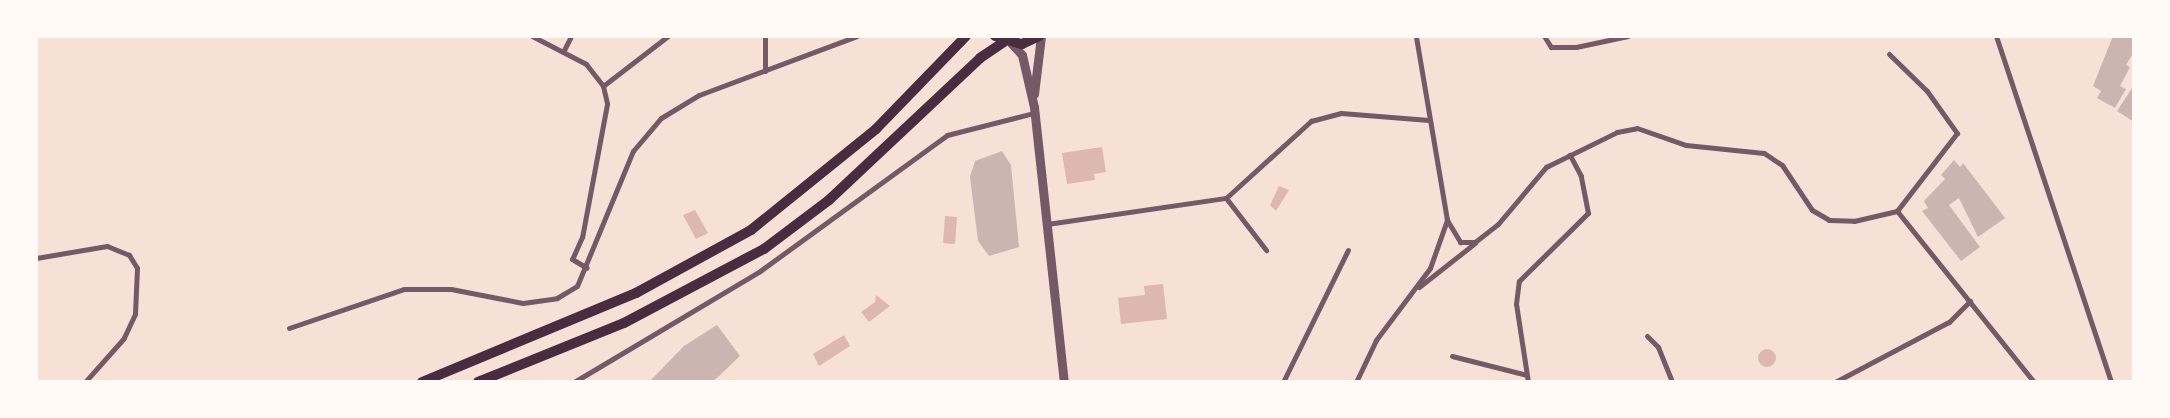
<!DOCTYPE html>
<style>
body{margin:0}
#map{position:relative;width:2170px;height:418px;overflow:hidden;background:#f7e1d7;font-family:"DejaVu Sans",sans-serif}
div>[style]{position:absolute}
.water>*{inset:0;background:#dcb8b0}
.round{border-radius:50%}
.building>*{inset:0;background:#ccb4b1}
.minor>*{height:5px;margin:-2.5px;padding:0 2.5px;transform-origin:2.5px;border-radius:2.5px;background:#755966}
.tertiary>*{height:9px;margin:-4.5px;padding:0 4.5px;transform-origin:4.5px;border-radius:4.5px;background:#755966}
.secondary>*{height:10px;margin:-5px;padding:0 5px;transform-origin:5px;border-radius:5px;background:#4a2c40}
span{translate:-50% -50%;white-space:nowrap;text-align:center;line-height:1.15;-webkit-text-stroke:5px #fffaf5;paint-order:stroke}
.frame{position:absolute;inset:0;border:38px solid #fffaf5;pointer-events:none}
</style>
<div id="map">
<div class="water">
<i style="clip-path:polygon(1102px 147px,1106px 172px,1094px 174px,1095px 180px,1067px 184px,1062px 153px)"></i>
<i style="clip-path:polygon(1279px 186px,1289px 190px,1276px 211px,1270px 205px)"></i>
<i style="clip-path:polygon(695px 210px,708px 233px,696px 239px,683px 215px)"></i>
<i style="clip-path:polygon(945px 216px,957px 217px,955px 244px,943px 243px)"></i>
<i style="clip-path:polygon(1163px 284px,1167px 319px,1121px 324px,1118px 298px,1145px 295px,1144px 286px)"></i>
<i style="clip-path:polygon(876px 295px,890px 306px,869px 322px,861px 312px,875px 302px)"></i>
<i style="clip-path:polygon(844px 335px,850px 346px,819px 366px,813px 354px)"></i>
<i class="round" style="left:1758px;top:349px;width:18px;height:18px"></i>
</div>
<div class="building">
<i style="clip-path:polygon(2113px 36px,2134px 36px,2134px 52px,2126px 65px,2130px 67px,2120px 86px,2126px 89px,2115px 108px,2097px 98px,2101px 91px,2093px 86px)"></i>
<i style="clip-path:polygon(2134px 85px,2134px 122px,2117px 111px)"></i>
<i style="clip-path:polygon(1002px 151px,1011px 165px,1019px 247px,989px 256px,978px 241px,970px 177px,975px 161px)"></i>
<i style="clip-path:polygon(1954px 160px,1960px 167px,1963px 163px,2005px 218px,1978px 237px,1959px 198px,1949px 205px,1980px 247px,1961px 261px,1922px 211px,1928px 208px,1924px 201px,1945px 179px,1941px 175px)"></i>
<i style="clip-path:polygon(717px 325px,740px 356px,718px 377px,712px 382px,649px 382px,684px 346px)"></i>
</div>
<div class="minor">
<i style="left:532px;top:36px;width:61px;rotate:27.4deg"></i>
<i style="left:586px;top:64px;width:28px;rotate:52deg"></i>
<i style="left:603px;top:86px;width:18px;rotate:77deg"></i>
<i style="left:607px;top:104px;width:135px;rotate:100.6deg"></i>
<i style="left:582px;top:237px;width:24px;rotate:114deg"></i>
<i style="left:572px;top:259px;width:17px;rotate:31deg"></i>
<i style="left:1544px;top:36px;width:13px;rotate:58deg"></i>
<i style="left:1551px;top:47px;width:25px"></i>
<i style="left:1576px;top:47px;width:53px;rotate:-11.9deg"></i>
<i style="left:1996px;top:36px;width:365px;rotate:71.6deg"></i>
<i style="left:563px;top:52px;width:18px;rotate:-63deg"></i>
<i style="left:1889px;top:54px;width:53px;rotate:44.2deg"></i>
<i style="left:1927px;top:91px;width:52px;rotate:54.5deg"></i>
<i style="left:1957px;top:133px;width:98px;rotate:127.6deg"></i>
<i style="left:765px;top:71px;width:35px;rotate:-90deg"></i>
<i style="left:603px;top:86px;width:82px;rotate:-37.6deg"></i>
<i style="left:1226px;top:198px;width:66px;rotate:52.4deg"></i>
<i style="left:1447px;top:220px;width:26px;rotate:59deg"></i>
<i style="left:1460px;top:242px;width:15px"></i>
<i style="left:1475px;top:242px;width:29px;rotate:-38deg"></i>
<i style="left:1498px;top:224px;width:75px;rotate:-49.9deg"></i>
<i style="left:1546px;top:167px;width:79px;rotate:-26.2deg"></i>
<i style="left:1617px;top:132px;width:20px;rotate:-11deg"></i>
<i style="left:1637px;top:128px;width:52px;rotate:19.1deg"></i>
<i style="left:1686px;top:145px;width:78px;rotate:5.9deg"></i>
<i style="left:1764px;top:153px;width:22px;rotate:34deg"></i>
<i style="left:1782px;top:165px;width:54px;rotate:56.3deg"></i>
<i style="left:1812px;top:210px;width:20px;rotate:30deg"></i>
<i style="left:1829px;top:220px;width:25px;rotate:2deg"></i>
<i style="left:1854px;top:221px;width:44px;rotate:-13.1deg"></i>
<i style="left:1897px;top:211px;width:219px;rotate:51.3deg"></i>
<i style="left:1047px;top:224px;width:181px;rotate:-8.3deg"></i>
<i style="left:1226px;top:198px;width:115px;rotate:-42.2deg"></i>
<i style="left:1311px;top:121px;width:31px;rotate:-15deg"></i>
<i style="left:1341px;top:113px;width:88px;rotate:4.5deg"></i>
<i style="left:36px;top:258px;width:72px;rotate:-9.6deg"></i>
<i style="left:107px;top:246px;width:24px;rotate:22deg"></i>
<i style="left:129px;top:255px;width:15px;rotate:58deg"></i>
<i style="left:137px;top:268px;width:46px;rotate:92.5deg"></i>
<i style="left:135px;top:314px;width:26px;rotate:115deg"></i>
<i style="left:124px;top:338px;width:59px;rotate:131.6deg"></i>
<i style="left:1419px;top:287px;width:71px;rotate:-38.2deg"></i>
<i style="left:289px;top:328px;width:121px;rotate:-18.7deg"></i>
<i style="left:404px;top:289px;width:47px"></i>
<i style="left:451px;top:289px;width:73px;rotate:11deg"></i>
<i style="left:523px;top:303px;width:34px;rotate:-8deg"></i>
<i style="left:557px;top:298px;width:23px;rotate:-31deg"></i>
<i style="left:577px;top:286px;width:146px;rotate:-67.5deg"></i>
<i style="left:633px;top:151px;width:43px;rotate:-49.7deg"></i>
<i style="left:661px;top:118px;width:44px;rotate:-31.2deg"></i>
<i style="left:699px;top:95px;width:169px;rotate:-20.5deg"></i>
<i style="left:1647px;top:336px;width:16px;rotate:45deg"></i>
<i style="left:1658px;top:347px;width:38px;rotate:68deg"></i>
<i style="left:1452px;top:356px;width:77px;rotate:14.2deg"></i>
<i style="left:574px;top:382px;width:217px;rotate:-30.8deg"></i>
<i style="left:760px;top:271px;width:231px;rotate:-36deg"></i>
<i style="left:947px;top:135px;width:90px;rotate:-14.2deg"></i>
<i style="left:1283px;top:382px;width:147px;rotate:-63.8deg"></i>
<i style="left:1356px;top:382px;width:47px;rotate:-64.5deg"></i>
<i style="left:1376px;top:340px;width:90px;rotate:-53.1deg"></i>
<i style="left:1430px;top:268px;width:51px;rotate:-70.5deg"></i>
<i style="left:1447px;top:220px;width:187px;rotate:-99.6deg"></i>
<i style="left:1528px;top:382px;width:79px;rotate:-98.7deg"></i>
<i style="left:1516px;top:304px;width:23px;rotate:-83deg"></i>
<i style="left:1519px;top:281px;width:97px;rotate:-44.6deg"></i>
<i style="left:1588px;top:213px;width:38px;rotate:-101deg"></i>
<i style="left:1581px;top:176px;width:24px;rotate:-118deg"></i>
<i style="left:1835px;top:382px;width:129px;rotate:-27.8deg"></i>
<i style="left:1949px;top:322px;width:30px;rotate:-45deg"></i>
</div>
<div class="tertiary">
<i style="left:1011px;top:43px;width:16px;rotate:47deg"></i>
<i style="left:1022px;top:55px;width:53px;rotate:77deg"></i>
<i style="left:1034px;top:107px;width:277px;rotate:83.8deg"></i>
<i style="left:1034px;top:94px;width:58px;rotate:-83.1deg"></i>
</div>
<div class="secondary">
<i style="left:995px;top:36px;width:28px;rotate:17deg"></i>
<i style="left:1022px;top:44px;width:19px;rotate:-25deg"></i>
<i style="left:422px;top:382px;width:232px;rotate:-22.6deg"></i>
<i style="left:636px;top:293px;width:131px;rotate:-28.7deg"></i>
<i style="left:751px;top:230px;width:161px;rotate:-38.9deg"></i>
<i style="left:876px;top:129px;width:129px;rotate:-45.9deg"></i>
<i style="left:478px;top:382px;width:157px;rotate:-22deg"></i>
<i style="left:624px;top:323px;width:158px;rotate:-27.9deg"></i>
<i style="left:764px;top:249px;width:81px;rotate:-37deg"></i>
<i style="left:829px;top:200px;width:207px;rotate:-43.2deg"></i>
<i style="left:980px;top:58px;width:29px;rotate:-34deg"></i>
</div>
<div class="frame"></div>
</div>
